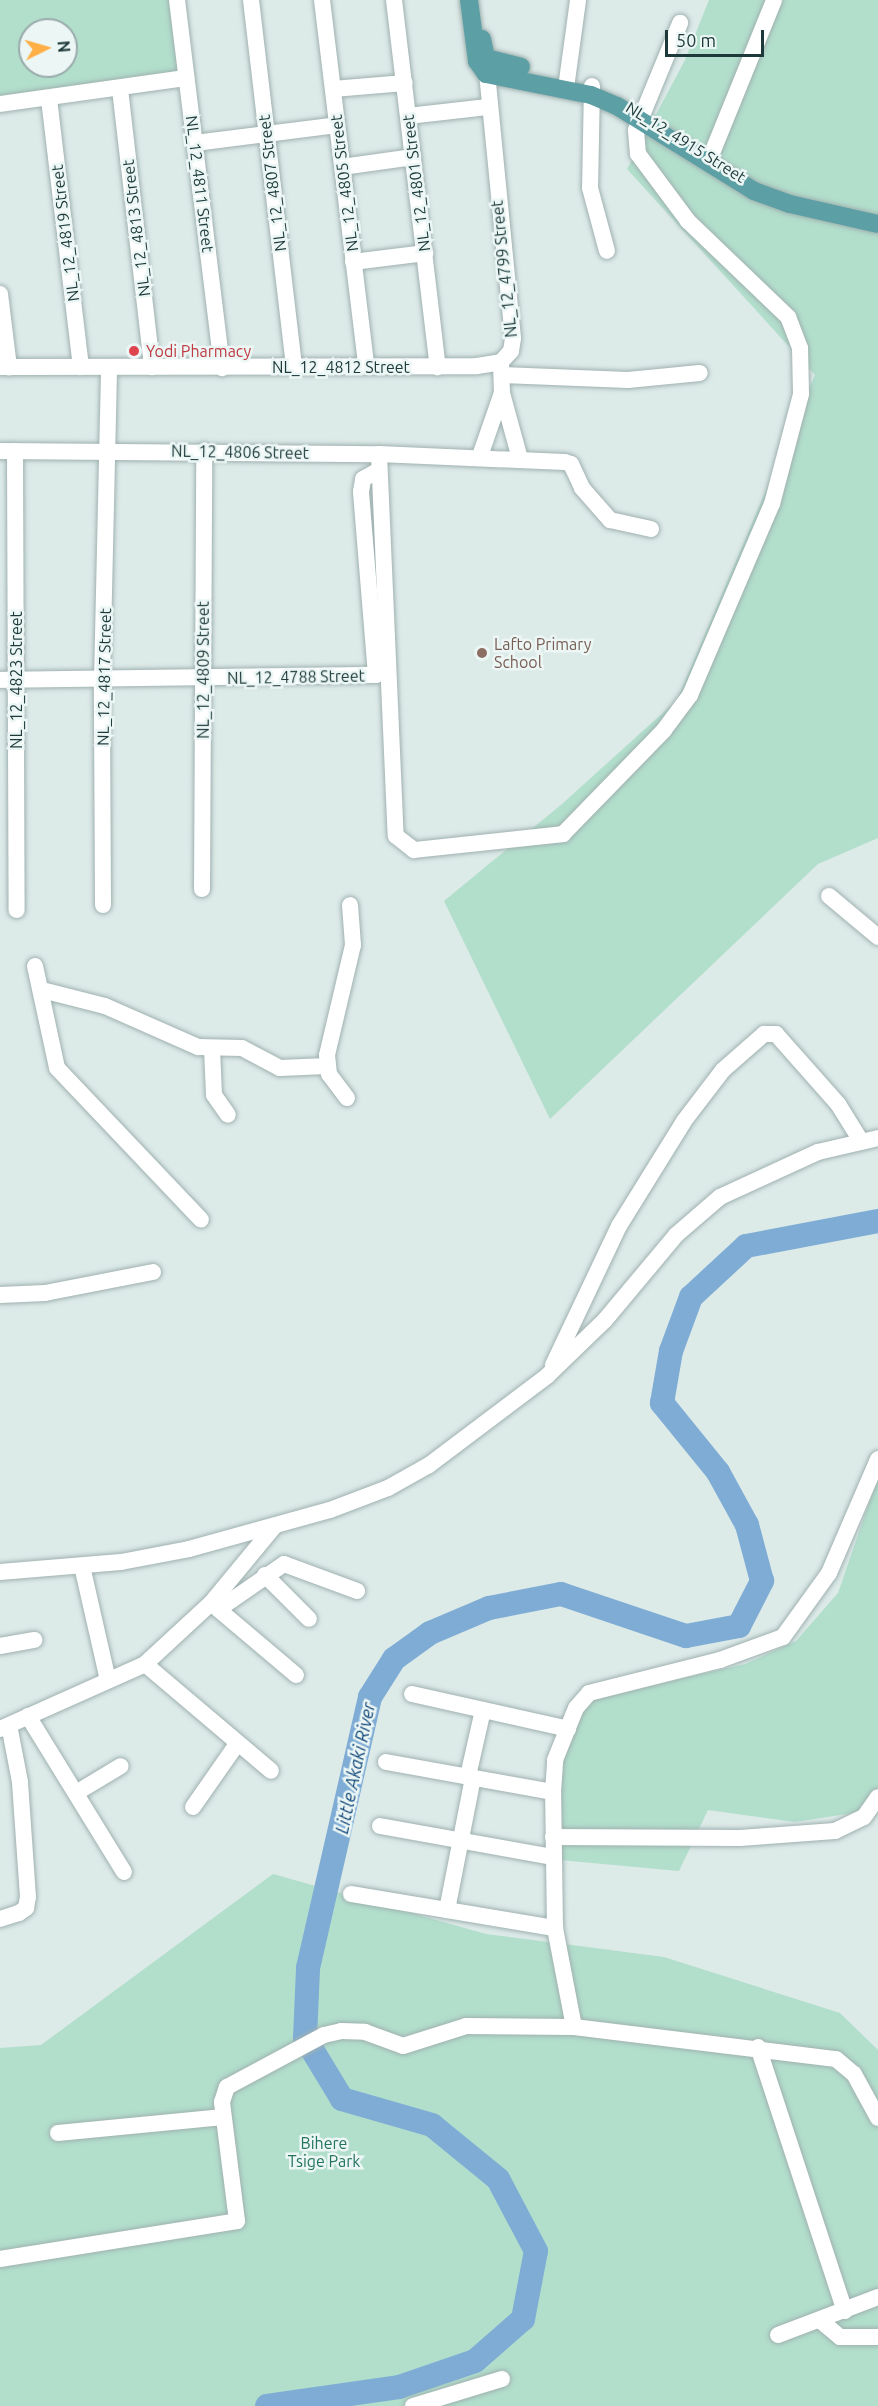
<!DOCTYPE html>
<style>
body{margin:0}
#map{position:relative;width:878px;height:2406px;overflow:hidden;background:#dceae8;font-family:Ubuntu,sans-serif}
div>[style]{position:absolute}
.green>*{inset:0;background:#b2decc}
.river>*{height:24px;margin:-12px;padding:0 12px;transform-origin:12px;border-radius:12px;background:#7eacd5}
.roads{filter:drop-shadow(0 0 2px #9fb1b0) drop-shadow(0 0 2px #9fb1b0)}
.minor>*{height:16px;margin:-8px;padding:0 8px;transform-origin:8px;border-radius:8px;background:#fff}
.major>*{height:18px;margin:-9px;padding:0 9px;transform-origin:9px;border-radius:9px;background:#5c9fa4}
.dots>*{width:16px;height:16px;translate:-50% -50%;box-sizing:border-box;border:3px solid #ecf7f5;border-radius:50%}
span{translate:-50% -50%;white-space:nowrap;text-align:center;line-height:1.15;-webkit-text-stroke:5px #ecf7f5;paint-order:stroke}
.street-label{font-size:16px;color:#1d393a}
.health-label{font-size:16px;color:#be3a42}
.left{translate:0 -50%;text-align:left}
.education-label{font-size:16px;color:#785e54}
.park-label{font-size:16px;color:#24745d}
.water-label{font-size:18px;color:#13487a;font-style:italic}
.north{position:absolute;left:18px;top:18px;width:60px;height:60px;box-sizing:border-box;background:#ecf7f5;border:2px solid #99abaa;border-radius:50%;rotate:85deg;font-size:16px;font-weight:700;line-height:24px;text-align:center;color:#1d393a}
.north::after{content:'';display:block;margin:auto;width:21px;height:27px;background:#ffaf45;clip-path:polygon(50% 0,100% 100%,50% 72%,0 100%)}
.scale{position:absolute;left:665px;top:30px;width:99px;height:27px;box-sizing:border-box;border:3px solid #1d393a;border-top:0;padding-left:8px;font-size:18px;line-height:21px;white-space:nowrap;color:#1d393a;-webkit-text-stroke:4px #ecf7f5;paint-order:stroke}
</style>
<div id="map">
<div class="green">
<i style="clip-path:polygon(evenodd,0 0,176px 0,185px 76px,0 104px,0 0,30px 30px,66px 30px,66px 66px,30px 66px,30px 30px)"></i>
<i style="clip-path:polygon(709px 0,878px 0,878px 838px,818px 864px,550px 1119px,444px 901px,562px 804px,677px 700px,815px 375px,627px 169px,685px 60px)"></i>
<i style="clip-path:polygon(878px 1477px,878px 1809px,795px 1822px,708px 1810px,679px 1871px,549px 1859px,546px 1771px,576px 1703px,745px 1664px,796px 1641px,838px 1593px)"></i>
<i style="clip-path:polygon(273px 1874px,486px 1934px,664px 1957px,840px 2013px,878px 2050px,878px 2406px,0 2406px,0 2048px,41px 2045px)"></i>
</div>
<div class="river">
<i style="left:267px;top:2406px;width:133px;rotate:-8.2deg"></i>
<i style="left:399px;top:2387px;width:80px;rotate:-18.9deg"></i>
<i style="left:475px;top:2361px;width:64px;rotate:-41.2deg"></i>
<i style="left:523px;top:2319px;width:69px;rotate:-79.2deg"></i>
<i style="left:536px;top:2251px;width:81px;rotate:-117.8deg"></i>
<i style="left:498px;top:2179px;width:85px;rotate:-140.7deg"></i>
<i style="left:432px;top:2125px;width:94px;rotate:-163.9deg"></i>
<i style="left:342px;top:2099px;width:71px;rotate:-121.2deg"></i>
<i style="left:305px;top:2038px;width:70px;rotate:-87.5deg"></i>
<i style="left:308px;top:1968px;width:278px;rotate:-77.1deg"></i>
<i style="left:370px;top:1697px;width:45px;rotate:-57.7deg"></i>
<i style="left:394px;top:1659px;width:44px;rotate:-35.8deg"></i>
<i style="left:430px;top:1633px;width:64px;rotate:-23deg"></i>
<i style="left:489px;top:1608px;width:73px;rotate:-11deg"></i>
<i style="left:561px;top:1594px;width:132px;rotate:18.6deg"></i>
<i style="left:686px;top:1636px;width:54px;rotate:-10.7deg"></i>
<i style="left:739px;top:1626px;width:51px;rotate:-62.9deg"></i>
<i style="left:762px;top:1581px;width:58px;rotate:-105deg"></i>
<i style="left:747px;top:1525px;width:60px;rotate:-118.7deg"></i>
<i style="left:718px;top:1472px;width:89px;rotate:-129.1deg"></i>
<i style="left:662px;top:1403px;width:53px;rotate:-80.2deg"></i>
<i style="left:671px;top:1351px;width:58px;rotate:-69.7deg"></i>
<i style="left:691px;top:1297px;width:75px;rotate:-42.8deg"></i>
<i style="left:746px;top:1246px;width:134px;rotate:-10.7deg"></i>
</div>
<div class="roads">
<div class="minor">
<i style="left:177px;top:0;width:371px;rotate:83deg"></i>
<i style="left:251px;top:0;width:369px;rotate:83.3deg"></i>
<i style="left:322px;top:0;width:369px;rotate:83.1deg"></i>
<i style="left:394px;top:0;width:370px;rotate:83.2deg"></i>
<i style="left:592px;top:86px;width:102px;rotate:91.1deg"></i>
<i style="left:590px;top:188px;width:65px;rotate:74.9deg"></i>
<i style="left:566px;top:88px;width:89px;rotate:-82.2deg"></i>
<i style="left:120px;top:89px;width:280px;rotate:83.4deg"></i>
<i style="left:333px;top:89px;width:72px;rotate:-4.8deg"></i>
<i style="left:49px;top:99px;width:270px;rotate:83.2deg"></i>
<i style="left:0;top:104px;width:188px;rotate:-8deg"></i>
<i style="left:408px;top:116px;width:80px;rotate:-6.5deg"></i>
<i style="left:195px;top:143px;width:143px;rotate:-7.2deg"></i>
<i style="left:710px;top:158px;width:170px;rotate:-67.9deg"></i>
<i style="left:342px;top:167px;width:72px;rotate:-8deg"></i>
<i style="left:353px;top:262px;width:73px;rotate:-7.1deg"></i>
<i style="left:0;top:294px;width:74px;rotate:83deg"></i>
<i style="left:0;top:367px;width:477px;rotate:-0.1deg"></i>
<i style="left:477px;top:366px;width:24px;rotate:-9deg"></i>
<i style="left:501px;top:362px;width:15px;rotate:-48deg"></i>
<i style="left:511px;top:351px;width:13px;rotate:-81deg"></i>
<i style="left:513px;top:338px;width:276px;rotate:-95.6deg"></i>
<i style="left:502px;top:375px;width:126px;rotate:2.3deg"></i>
<i style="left:628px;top:380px;width:72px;rotate:-5.6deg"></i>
<i style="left:502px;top:393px;width:68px;rotate:74.7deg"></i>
<i style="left:0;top:451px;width:379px;rotate:0.5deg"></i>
<i style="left:379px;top:454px;width:186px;rotate:2.5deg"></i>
<i style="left:565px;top:462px;width:6px;rotate:18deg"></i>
<i style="left:571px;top:464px;width:26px;rotate:65deg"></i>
<i style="left:582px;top:488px;width:43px;rotate:48.8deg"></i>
<i style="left:610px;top:520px;width:42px;rotate:12.4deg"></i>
<i style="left:15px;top:451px;width:459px;rotate:89.8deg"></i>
<i style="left:379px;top:454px;width:382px;rotate:87.5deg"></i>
<i style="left:396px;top:836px;width:23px;rotate:38deg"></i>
<i style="left:414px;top:850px;width:150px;rotate:-6.1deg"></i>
<i style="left:563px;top:834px;width:145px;rotate:-45.8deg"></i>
<i style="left:664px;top:730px;width:44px;rotate:-53.4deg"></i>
<i style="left:690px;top:695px;width:208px;rotate:-66.8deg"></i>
<i style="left:772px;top:504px;width:114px;rotate:-75.2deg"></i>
<i style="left:801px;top:394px;width:46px;rotate:-91.2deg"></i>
<i style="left:800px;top:348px;width:33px;rotate:-111deg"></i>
<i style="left:788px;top:317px;width:139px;rotate:-136.2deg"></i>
<i style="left:688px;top:221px;width:84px;rotate:-126.7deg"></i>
<i style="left:638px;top:154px;width:24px;rotate:-95deg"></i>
<i style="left:636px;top:130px;width:116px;rotate:-67.6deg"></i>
<i style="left:480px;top:456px;width:67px;rotate:-70.8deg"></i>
<i style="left:502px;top:393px;width:28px;rotate:-92deg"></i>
<i style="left:0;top:680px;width:376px;rotate:-0.8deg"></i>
<i style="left:376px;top:675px;width:184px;rotate:-94.7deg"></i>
<i style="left:361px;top:492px;width:13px;rotate:-81deg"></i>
<i style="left:363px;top:479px;width:18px;rotate:-29deg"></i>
<i style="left:202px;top:889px;width:438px;rotate:-89.7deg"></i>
<i style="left:829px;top:896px;width:64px;rotate:39.9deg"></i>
<i style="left:103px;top:905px;width:225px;rotate:-90.3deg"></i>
<i style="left:102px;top:680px;width:312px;rotate:-88.7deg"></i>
<i style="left:35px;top:966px;width:104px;rotate:77.8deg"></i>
<i style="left:57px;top:1068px;width:209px;rotate:46.5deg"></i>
<i style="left:42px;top:990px;width:65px;rotate:14.3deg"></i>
<i style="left:105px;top:1006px;width:102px;rotate:23.8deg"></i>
<i style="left:198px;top:1047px;width:44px;rotate:1.3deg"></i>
<i style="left:242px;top:1048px;width:43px;rotate:27.8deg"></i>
<i style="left:280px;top:1068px;width:47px;rotate:-2.4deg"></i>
<i style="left:212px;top:1049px;width:46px;rotate:87.5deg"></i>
<i style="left:214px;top:1095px;width:24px;rotate:55deg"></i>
<i style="left:347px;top:1098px;width:30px;rotate:-127deg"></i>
<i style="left:329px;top:1074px;width:19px;rotate:-96deg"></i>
<i style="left:327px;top:1055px;width:113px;rotate:-76.7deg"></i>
<i style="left:353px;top:945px;width:40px;rotate:-94.3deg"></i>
<i style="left:0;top:1295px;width:45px;rotate:-2.5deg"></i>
<i style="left:45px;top:1293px;width:110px;rotate:-11deg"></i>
<i style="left:553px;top:1365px;width:154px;rotate:-64.6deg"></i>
<i style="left:619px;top:1226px;width:123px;rotate:-58.2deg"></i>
<i style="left:684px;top:1121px;width:64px;rotate:-52.6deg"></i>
<i style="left:723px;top:1070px;width:55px;rotate:-41.3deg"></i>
<i style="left:764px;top:1034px;width:12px"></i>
<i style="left:776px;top:1034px;width:94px;rotate:48.5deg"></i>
<i style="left:838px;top:1104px;width:44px;rotate:58.1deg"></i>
<i style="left:82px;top:1566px;width:117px;rotate:77.2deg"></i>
<i style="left:0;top:1572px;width:121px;rotate:-4.7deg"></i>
<i style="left:121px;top:1562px;width:69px;rotate:-10.8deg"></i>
<i style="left:189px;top:1549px;width:146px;rotate:-15.5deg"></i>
<i style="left:330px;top:1510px;width:62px;rotate:-20.8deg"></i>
<i style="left:388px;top:1488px;width:47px;rotate:-29.3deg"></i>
<i style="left:429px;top:1465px;width:148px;rotate:-37deg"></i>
<i style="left:547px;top:1376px;width:81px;rotate:-44deg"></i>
<i style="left:605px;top:1320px;width:111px;rotate:-50.1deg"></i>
<i style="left:676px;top:1235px;width:58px;rotate:-40.8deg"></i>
<i style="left:720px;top:1197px;width:108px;rotate:-24.7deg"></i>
<i style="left:818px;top:1152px;width:62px;rotate:-13.1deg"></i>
<i style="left:265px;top:1575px;width:62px;rotate:45deg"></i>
<i style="left:212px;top:1604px;width:110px;rotate:40.2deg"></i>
<i style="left:219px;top:1609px;width:79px;rotate:-34.7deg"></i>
<i style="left:284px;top:1564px;width:78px;rotate:20.3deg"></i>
<i style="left:0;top:1646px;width:35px;rotate:-10deg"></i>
<i style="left:145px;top:1664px;width:165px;rotate:40.3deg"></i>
<i style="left:412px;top:1694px;width:160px;rotate:12.6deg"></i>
<i style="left:28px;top:1716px;width:183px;rotate:58.4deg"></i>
<i style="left:0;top:1729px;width:159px;rotate:-24.1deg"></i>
<i style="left:145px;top:1664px;width:90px;rotate:-42.7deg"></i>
<i style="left:211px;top:1603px;width:97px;rotate:-50.4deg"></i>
<i style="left:386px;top:1762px;width:170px;rotate:10.2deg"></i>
<i style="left:468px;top:1776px;width:68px;rotate:-77.2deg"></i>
<i style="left:76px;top:1793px;width:52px;rotate:-31deg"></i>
<i style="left:193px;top:1807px;width:77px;rotate:-55.1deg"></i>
<i style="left:380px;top:1826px;width:176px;rotate:10.2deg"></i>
<i style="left:553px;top:1837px;width:187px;rotate:0.3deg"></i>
<i style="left:740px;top:1838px;width:95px;rotate:-4.2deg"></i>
<i style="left:835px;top:1831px;width:32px;rotate:-26deg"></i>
<i style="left:864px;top:1817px;width:24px;rotate:-55deg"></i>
<i style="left:351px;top:1894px;width:207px;rotate:9.5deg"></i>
<i style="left:447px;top:1910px;width:135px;rotate:-78.9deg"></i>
<i style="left:0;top:1919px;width:20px;rotate:-18deg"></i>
<i style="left:19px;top:1913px;width:9px;rotate:-36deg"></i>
<i style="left:26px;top:1908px;width:11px;rotate:-80deg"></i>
<i style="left:28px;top:1897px;width:115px;rotate:-94deg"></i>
<i style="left:20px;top:1782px;width:58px;rotate:-100.9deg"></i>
<i style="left:574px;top:2027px;width:101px;rotate:-100.9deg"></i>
<i style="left:555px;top:1928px;width:136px;rotate:-90.8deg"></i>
<i style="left:553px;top:1792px;width:32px;rotate:-86deg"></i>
<i style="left:555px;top:1760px;width:56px;rotate:-68deg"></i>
<i style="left:576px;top:1708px;width:20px;rotate:-49deg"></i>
<i style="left:589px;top:1693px;width:135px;rotate:-14.1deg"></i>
<i style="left:720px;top:1660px;width:67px;rotate:-20.1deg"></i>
<i style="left:783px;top:1637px;width:79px;rotate:-54.3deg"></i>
<i style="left:829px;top:1573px;width:124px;rotate:-66.7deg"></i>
<i style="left:758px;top:2047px;width:278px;rotate:71.8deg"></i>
<i style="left:58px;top:2133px;width:166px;rotate:-5.5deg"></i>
<i style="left:0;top:2259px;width:240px;rotate:-9.1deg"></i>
<i style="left:237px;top:2221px;width:120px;rotate:-97.2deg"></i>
<i style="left:222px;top:2102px;width:16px;rotate:-72deg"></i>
<i style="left:227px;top:2087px;width:110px;rotate:-28.2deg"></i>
<i style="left:324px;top:2035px;width:17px;rotate:-13deg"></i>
<i style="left:341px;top:2031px;width:24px;rotate:2deg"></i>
<i style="left:365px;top:2032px;width:40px;rotate:20.2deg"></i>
<i style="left:403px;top:2046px;width:66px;rotate:-17.6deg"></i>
<i style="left:466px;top:2026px;width:108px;rotate:0.5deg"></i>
<i style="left:574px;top:2027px;width:264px;rotate:7deg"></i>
<i style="left:836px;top:2059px;width:23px;rotate:40deg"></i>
<i style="left:854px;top:2074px;width:50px;rotate:61.4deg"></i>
<i style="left:821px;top:2321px;width:25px;rotate:40deg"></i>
<i style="left:840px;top:2337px;width:38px"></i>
<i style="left:778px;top:2335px;width:107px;rotate:-20.8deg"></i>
<i style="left:413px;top:2406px;width:93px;rotate:-16.9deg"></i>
</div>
<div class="major">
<i style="left:469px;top:0;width:62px;rotate:82.5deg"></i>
<i style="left:477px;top:61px;width:16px;rotate:55deg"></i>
<i style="left:486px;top:74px;width:107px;rotate:11.3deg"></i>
<i style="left:591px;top:95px;width:28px;rotate:23deg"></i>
<i style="left:617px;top:106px;width:161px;rotate:31.8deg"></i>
<i style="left:754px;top:191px;width:38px;rotate:20deg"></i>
<i style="left:790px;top:204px;width:90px;rotate:12.8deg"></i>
<i style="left:482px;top:39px;width:19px;rotate:78deg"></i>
<i style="left:486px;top:58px;width:36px;rotate:14deg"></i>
</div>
</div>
<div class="dots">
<i style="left:134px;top:351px;background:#e0444e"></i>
<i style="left:482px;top:653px;background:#8d6e63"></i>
</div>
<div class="street-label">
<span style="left:686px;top:142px;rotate:32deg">NL_12_4915 Street</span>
<span style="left:272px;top:183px;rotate:-97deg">NL_12_4807 Street</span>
<span style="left:344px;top:183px;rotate:-97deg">NL_12_4805 Street</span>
<span style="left:416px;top:183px;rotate:-97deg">NL_12_4801 Street</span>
<span style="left:200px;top:184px;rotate:83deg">NL_12_4811 Street</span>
<span style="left:136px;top:228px;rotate:-97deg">NL_12_4813 Street</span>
<span style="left:65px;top:233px;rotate:-97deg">NL_12_4819 Street</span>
<span style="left:504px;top:269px;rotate:-96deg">NL_12_4799 Street</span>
<span style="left:341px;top:367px">NL_12_4812 Street</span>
<span style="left:240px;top:452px;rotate:1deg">NL_12_4806 Street</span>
<span style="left:203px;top:670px;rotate:-90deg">NL_12_4809 Street</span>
<span style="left:104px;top:677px;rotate:-89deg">NL_12_4817 Street</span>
<span style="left:296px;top:677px;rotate:-1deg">NL_12_4788 Street</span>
<span style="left:16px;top:680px;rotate:-90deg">NL_12_4823 Street</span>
</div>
<div class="health-label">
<span class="left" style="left:146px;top:351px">Yodi Pharmacy</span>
</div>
<div class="education-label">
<span class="left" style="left:494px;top:653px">Lafto Primary<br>School</span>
</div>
<div class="park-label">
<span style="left:324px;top:2152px">Bihere<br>Tsige Park</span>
</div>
<div class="water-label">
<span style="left:355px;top:1768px;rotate:-78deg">Little Akaki River</span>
</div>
<div class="north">N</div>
<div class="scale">50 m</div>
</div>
